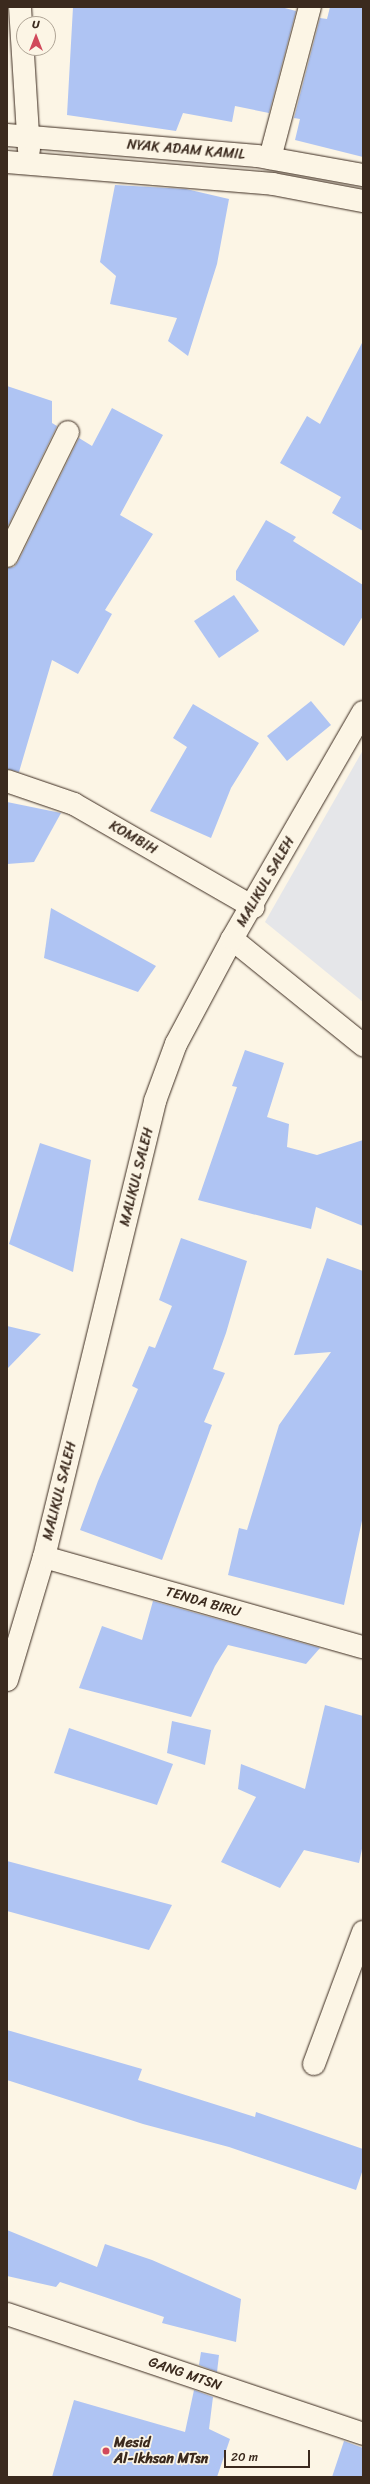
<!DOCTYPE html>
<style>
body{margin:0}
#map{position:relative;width:370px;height:2484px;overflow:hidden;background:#fcf5e5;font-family:Sriracha,sans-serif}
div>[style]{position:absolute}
.built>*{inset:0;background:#e5e6e9}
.building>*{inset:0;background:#afc4f3}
.roads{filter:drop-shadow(0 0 1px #3b2a1e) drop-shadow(0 0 1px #3b2a1e)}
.street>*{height:22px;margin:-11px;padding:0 11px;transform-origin:11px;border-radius:11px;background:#fcf5e5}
.dots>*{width:11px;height:11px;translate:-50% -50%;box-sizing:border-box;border:2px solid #fcf5e5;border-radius:50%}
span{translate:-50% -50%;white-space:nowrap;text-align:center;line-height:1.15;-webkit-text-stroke:3.5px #fcf5e5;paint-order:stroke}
.street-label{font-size:14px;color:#3b2a1e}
.poi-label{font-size:14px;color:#3b2a1e;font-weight:700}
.left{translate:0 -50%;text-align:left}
.frame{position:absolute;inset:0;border:8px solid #3b2a1e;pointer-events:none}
.north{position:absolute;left:16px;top:16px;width:40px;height:40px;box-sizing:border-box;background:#fcf5e5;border:1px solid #afa495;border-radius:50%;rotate:0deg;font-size:11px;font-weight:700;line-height:16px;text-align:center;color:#3b2a1e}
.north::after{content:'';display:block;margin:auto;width:14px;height:18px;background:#d1495b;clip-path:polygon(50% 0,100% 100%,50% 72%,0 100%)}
.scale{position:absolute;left:224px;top:2450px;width:86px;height:18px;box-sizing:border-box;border:2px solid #3b2a1e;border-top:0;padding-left:5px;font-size:12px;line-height:14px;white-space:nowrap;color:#3b2a1e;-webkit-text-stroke:3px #fcf5e5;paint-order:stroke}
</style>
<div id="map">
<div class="built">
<i style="clip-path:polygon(363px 750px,363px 1002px,265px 922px)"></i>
</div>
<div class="building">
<i style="clip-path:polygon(73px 7px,281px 7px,296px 11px,269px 113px,235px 106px,232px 122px,183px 113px,176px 131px,67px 115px)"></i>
<i style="clip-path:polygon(330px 7px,363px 7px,363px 157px,295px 140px,300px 119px,294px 118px,320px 18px,327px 19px)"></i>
<i style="clip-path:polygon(115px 185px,186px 189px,229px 199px,217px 264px,188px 356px,168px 341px,177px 318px,110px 304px,116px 276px,100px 262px)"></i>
<i style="clip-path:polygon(363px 341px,363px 531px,332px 513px,341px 497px,280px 463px,307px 416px,320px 424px)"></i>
<i style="clip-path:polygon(7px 386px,52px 401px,52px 423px,57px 426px,7px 528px)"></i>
<i style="clip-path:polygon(112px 408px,163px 435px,120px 515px,153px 534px,105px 610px,112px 614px,78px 674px,52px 660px,19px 772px,7px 769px,7px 568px,14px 567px,18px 562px,79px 438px,92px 446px)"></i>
<i style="clip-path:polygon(266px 520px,296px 537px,293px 541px,363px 585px,363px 616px,344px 646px,236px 580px,236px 571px)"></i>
<i style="clip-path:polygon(234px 595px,259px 631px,219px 658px,194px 621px)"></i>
<i style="clip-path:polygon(311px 701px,331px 725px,287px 761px,267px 736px)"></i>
<i style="clip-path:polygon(193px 704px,259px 743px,231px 788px,211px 838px,150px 811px,187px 747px,173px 738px)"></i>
<i style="clip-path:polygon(7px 802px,61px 813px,34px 862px,7px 864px)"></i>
<i style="clip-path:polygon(51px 908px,156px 966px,138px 992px,44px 958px)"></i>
<i style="clip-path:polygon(245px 1050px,284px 1063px,267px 1117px,289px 1124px,287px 1147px,317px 1155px,363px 1140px,363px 1226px,316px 1207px,311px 1229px,198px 1200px,237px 1087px,232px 1086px)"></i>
<i style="clip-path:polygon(40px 1143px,91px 1160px,73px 1272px,9px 1244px)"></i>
<i style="clip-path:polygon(181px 1238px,247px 1261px,226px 1333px,213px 1369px,225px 1373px,204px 1422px,212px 1425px,162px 1560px,80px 1530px,98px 1481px,138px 1389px,132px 1386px,149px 1346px,155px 1348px,172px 1306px,159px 1300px)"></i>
<i style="clip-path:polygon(327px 1258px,363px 1271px,363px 1516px,344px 1605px,228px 1575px,239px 1528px,247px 1530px,279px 1425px,331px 1352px,294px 1355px)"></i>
<i style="clip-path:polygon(7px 1326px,41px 1334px,7px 1369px)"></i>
<i style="clip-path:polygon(153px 1601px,320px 1648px,306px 1664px,228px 1645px,215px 1666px,191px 1717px,79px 1688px,102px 1626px,142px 1640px)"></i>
<i style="clip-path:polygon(325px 1705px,363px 1716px,363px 1844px,359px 1863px,304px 1850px,280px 1888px,221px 1862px,256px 1797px,238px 1789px,241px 1764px,305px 1789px)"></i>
<i style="clip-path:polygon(172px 1721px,211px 1730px,205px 1765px,167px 1753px)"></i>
<i style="clip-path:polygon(69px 1728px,173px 1764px,157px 1805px,54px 1773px)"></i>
<i style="clip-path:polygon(7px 1861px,172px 1905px,149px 1950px,7px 1911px)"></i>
<i style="clip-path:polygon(7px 2030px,142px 2069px,138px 2080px,255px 2117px,256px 2112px,363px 2149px,363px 2169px,356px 2190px,229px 2147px,143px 2124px,7px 2080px)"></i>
<i style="clip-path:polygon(7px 2230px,97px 2267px,105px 2244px,152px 2260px,241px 2299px,236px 2342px,162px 2323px,164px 2317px,60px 2282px,56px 2287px,7px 2276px)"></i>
<i style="clip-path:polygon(201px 2352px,219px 2355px,217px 2372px,199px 2365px)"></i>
<i style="clip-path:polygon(194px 2390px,213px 2397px,209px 2429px,230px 2439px,217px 2477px,52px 2477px,74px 2400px,185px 2432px)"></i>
<i style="clip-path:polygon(344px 2441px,363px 2448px,363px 2477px,332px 2477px)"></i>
</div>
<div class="roads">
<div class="street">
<i style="left:20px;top:7px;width:143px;rotate:86.4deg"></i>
<i style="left:7px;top:135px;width:251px;rotate:4.8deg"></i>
<i style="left:257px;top:156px;width:108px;rotate:10.2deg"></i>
<i style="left:270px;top:158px;width:156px;rotate:-75.2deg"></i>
<i style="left:7px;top:162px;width:267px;rotate:4.7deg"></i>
<i style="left:273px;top:184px;width:92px;rotate:10.7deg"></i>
<i style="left:7px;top:556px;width:138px;rotate:-63.8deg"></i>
<i style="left:7px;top:781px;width:71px;rotate:18.9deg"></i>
<i style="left:74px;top:804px;width:207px;rotate:29.9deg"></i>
<i style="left:232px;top:939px;width:169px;rotate:39deg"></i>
<i style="left:44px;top:1557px;width:331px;rotate:15.8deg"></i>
<i style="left:7px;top:1680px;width:128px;rotate:-73.3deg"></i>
<i style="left:44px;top:1557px;width:469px;rotate:-76.3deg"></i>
<i style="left:155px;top:1101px;width:61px;rotate:-69.8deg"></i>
<i style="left:176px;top:1044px;width:119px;rotate:-61.9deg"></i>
<i style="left:232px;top:939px;width:262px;rotate:-60deg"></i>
<i style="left:314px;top:2064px;width:141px;rotate:-69.6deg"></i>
<i style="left:7px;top:2314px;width:376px;rotate:18.6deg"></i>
</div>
</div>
<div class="dots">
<i style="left:106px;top:2451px;background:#d1495b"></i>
</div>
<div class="street-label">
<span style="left:186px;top:150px;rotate:5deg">NYAK ADAM KAMIL</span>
<span style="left:133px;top:838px;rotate:30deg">KOMBIH</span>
<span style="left:266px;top:882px;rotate:-60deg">MALIKUL SALEH</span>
<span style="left:137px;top:1177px;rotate:-76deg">MALIKUL SALEH</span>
<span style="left:60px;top:1491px;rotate:-76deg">MALIKUL SALEH</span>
<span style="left:203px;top:1602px;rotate:16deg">TENDA BIRU</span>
<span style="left:185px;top:2374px;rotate:19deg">GANG MTSN</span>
</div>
<div class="poi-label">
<span class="left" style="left:114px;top:2451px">Mesid<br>Al-Ikhsan MTsn</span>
</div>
<div class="frame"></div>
<div class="north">U</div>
<div class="scale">20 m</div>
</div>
